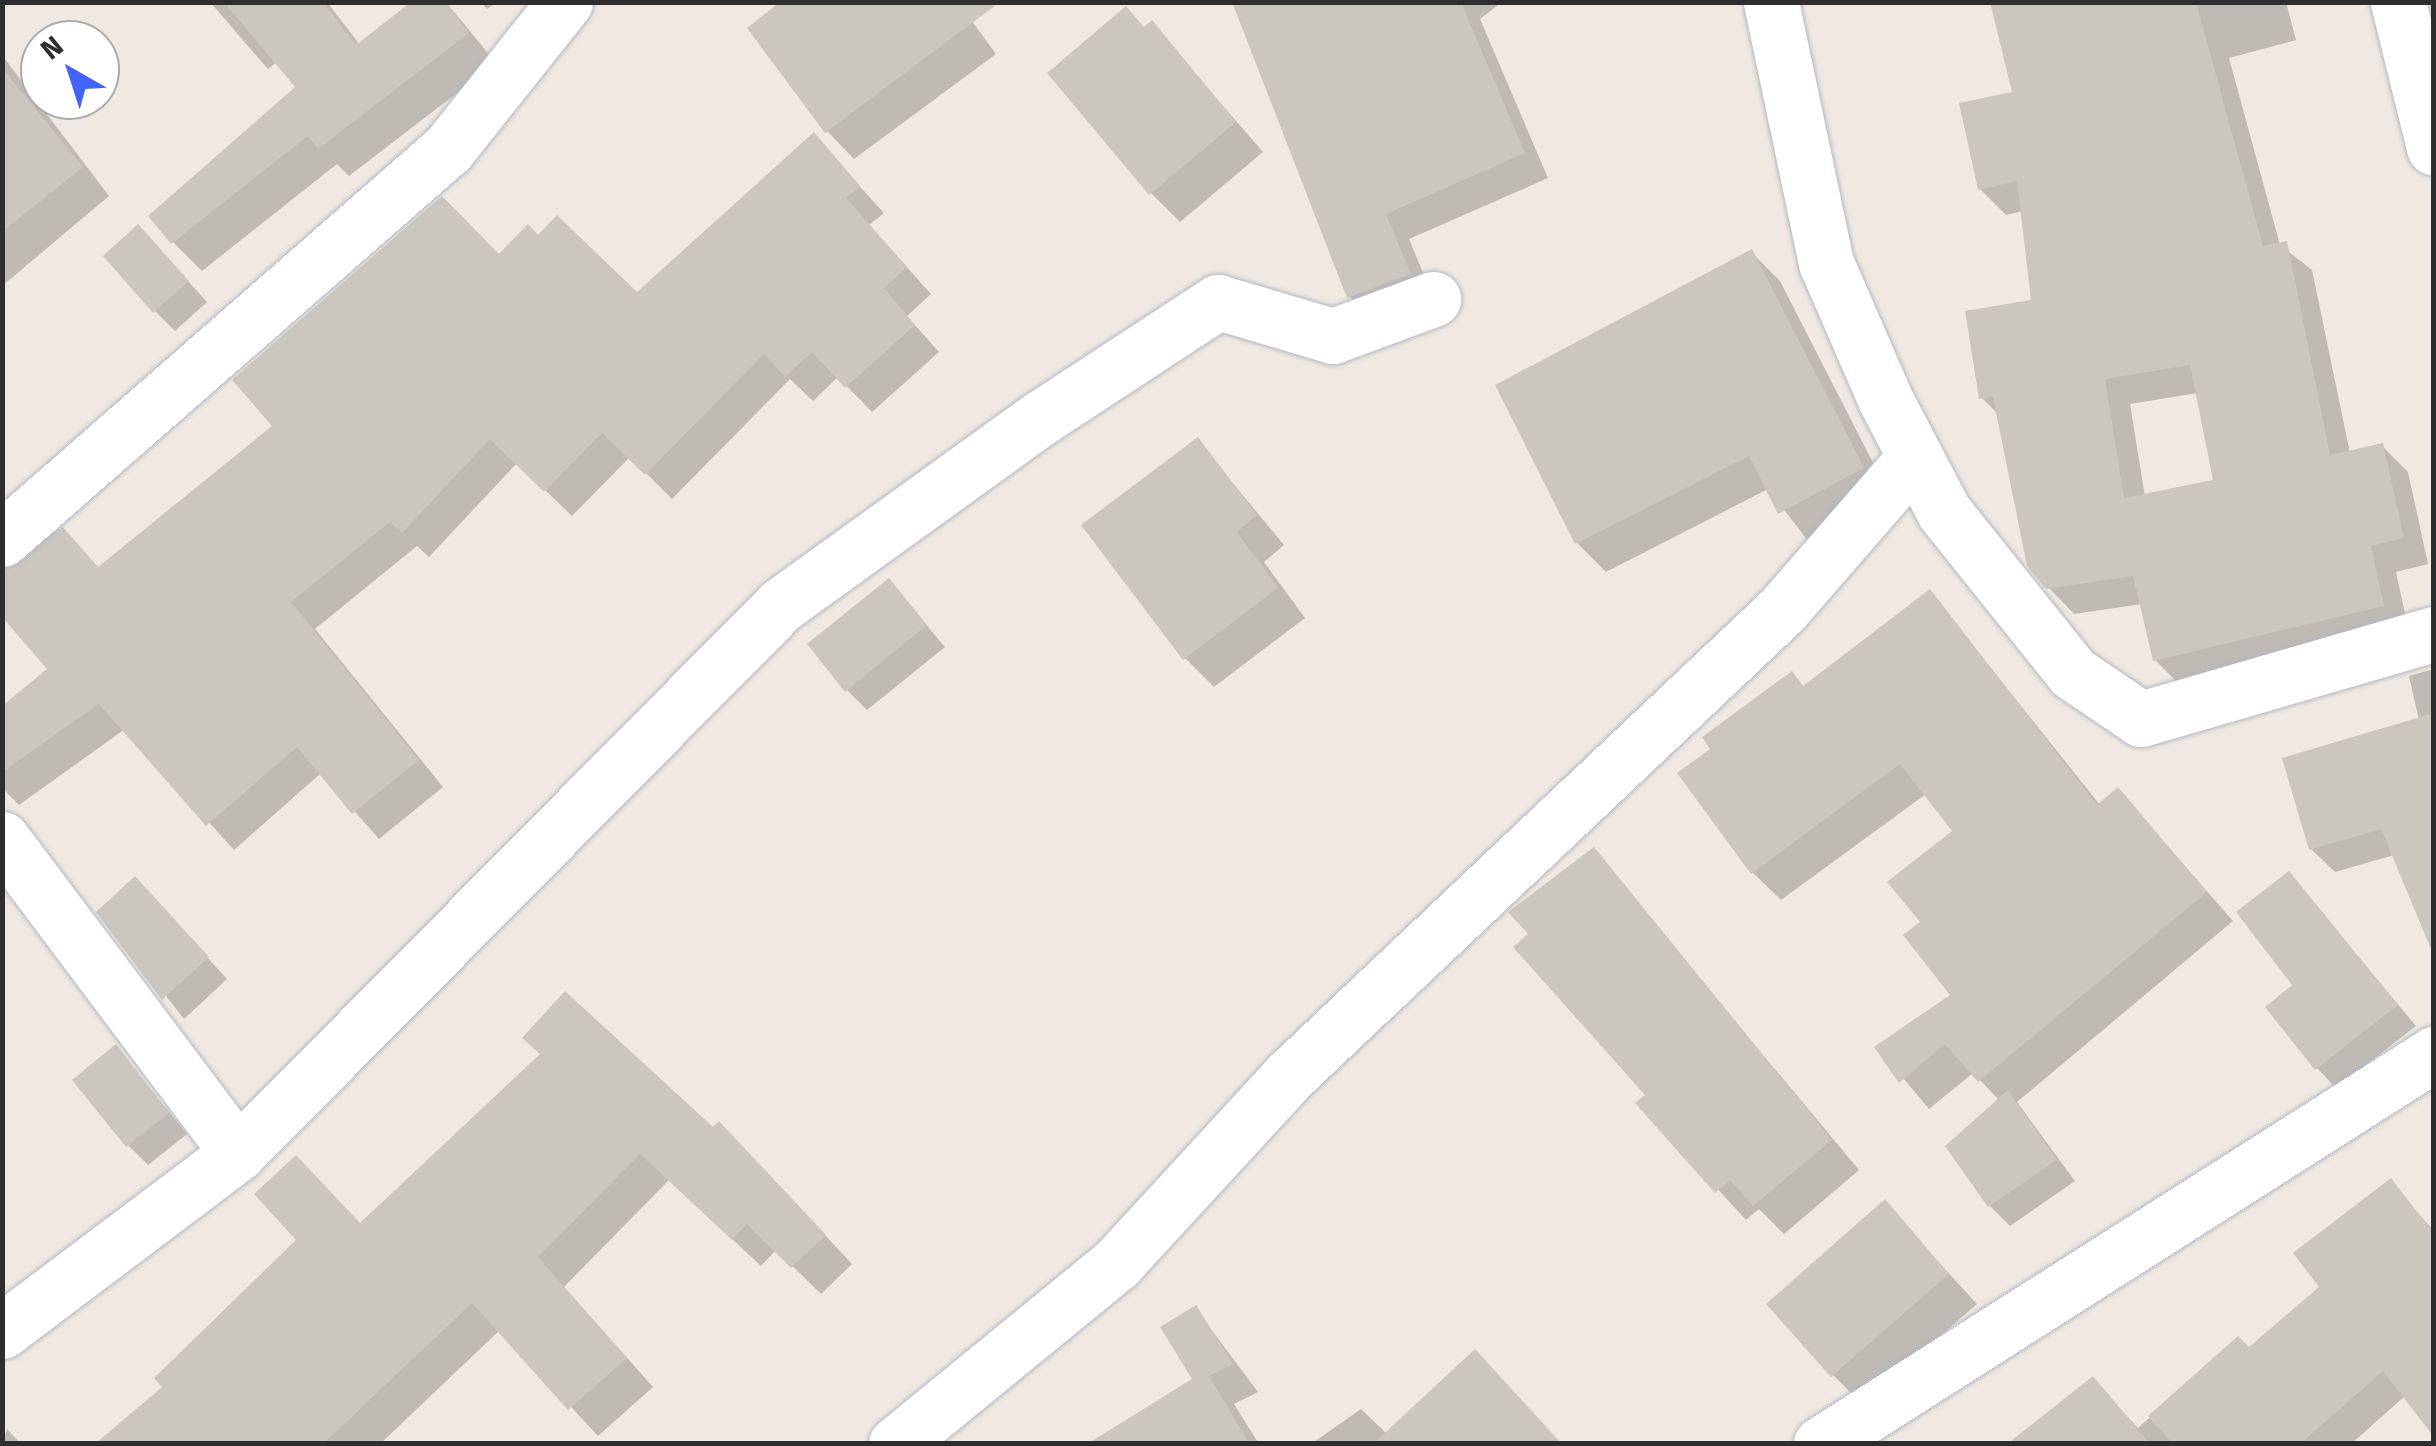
<!DOCTYPE html>
<style>
body{margin:0}
#map{position:relative;width:2436px;height:1446px;overflow:hidden;background:#efe9e1;font-family:"Fira Sans",sans-serif}
div>[style]{position:absolute}
.shadow>*{inset:0;background:#0003}
.building>*{inset:0;background:#cbc7bf}
.roads{filter:drop-shadow(0 0 2px #b4b7c1) drop-shadow(0 0 2px #b4b7c1)}
.minor>*{height:55px;margin:-27.5px;padding:0 27.5px;transform-origin:27.5px;border-radius:27.5px;background:#fff}
span{translate:-50% -50%;white-space:nowrap;text-align:center;line-height:1.15;-webkit-text-stroke:9px #fff;paint-order:stroke}
.frame{position:absolute;inset:0;border:5px solid #2e2e2e;pointer-events:none}
.north{position:absolute;left:20px;top:20px;width:100px;height:100px;box-sizing:border-box;background:#fff;border:2px solid #ababab;border-radius:50%;rotate:321deg;font-size:28px;font-weight:700;line-height:40px;text-align:center;color:#2e2e2e}
.north::after{content:'';display:block;margin:auto;width:35px;height:45px;background:#4264fb;clip-path:polygon(50% 0,100% 100%,50% 72%,0 100%)}
</style>
<div id="map">
<div class="shadow">
<i style="clip-path:polygon(210px 2px,327px 2px,360px 45px,446px 2px,496px 63px,349px 176px,337px 164px,202px 271px,173px 242px,299px 88px,277px 62px,268px 69px)"></i>
<i style="clip-path:polygon(481px 2px,497px 2px,487px 9px)"></i>
<i style="clip-path:polygon(958px 2px,996px 54px,854px 159px,827px 131px)"></i>
<i style="clip-path:polygon(1237px 2px,1502px 2px,1480px 19px,1548px 178px,1409px 239px,1434px 299px,1374px 321px,1349px 296px)"></i>
<i style="clip-path:polygon(evenodd,1993px 2px,2286px 2px,2296px 40px,2229px 58px,2280px 245px,2312px 270px,2350px 453px,2382px 446px,2408px 472px,2428px 564px,2396px 572px,2409px 632px,2181px 686px,2155px 660px,2142px 604px,2074px 614px,2048px 587px,1999px 415px,1981px 397px,2034px 302px,2023px 211px,2006px 215px,1980px 189px,2015px 94px,1993px 2px,2198px 393px,2216px 482px,2145px 497px,2130px 404px,2198px 393px)"></i>
<i style="clip-path:polygon(1152px 24px,1263px 152px,1180px 222px,1151px 193px)"></i>
<i style="clip-path:polygon(2px 55px,109px 196px,2px 286px)"></i>
<i style="clip-path:polygon(814px 136px,884px 213px,869px 225px,931px 294px,907px 316px,939px 352px,872px 412px,838px 377px,813px 401px,790px 379px,672px 499px,630px 457px,572px 516px,517px 463px,429px 557px,417px 546px,315px 629px,443px 787px,379px 839px,321px 773px,234px 850px,125px 729px,19px 805px,2px 788px,2px 709px,51px 669px,100px 569px,499px 257px,538px 238px,637px 295px)"></i>
<i style="clip-path:polygon(158px 248px,207px 302px,175px 331px,155px 311px)"></i>
<i style="clip-path:polygon(1751px 252px,1780px 281px,1891px 498px,1809px 542px,1768px 489px,1606px 572px,1577px 543px)"></i>
<i style="clip-path:polygon(1197px 440px,1284px 545px,1264px 562px,1305px 618px,1214px 687px,1185px 658px)"></i>
<i style="clip-path:polygon(889px 581px,945px 647px,867px 710px,847px 690px)"></i>
<i style="clip-path:polygon(1930px 592px,2100px 805px,2118px 790px,2233px 921px,2017px 1102px,2075px 1181px,2010px 1226px,1990px 1206px,2000px 1101px,1973px 1073px,1929px 1109px,1878px 1048px,1954px 995px,1923px 923px,1956px 832px,1926px 794px,1781px 900px,1752px 872px,1714px 750px,1792px 675px,1805px 688px)"></i>
<i style="clip-path:polygon(2434px 669px,2434px 940px,2394px 855px,2335px 872px,2311px 849px,2419px 720px,2409px 676px)"></i>
<i style="clip-path:polygon(1593px 851px,1859px 1170px,1784px 1234px,1759px 1209px,1746px 1220px,1639px 1103px,1649px 1095px,1531px 934px)"></i>
<i style="clip-path:polygon(2289px 874px,2416px 1026px,2336px 1088px,2317px 1068px,2295px 985px)"></i>
<i style="clip-path:polygon(154px 899px,227px 979px,184px 1019px,100px 912px)"></i>
<i style="clip-path:polygon(116px 1047px,187px 1134px,148px 1165px,128px 1145px)"></i>
<i style="clip-path:polygon(713px 1130px,747px 1152px,852px 1264px,821px 1294px,776px 1250px,761px 1266px,669px 1180px,564px 1287px,653px 1387px,598px 1436px,500px 1330px,380px 1444px,99px 1444px,360px 1225px)"></i>
<i style="clip-path:polygon(2390px 1182px,2434px 1231px,2434px 1426px,2405px 1396px,2351px 1444px,2024px 1444px,2093px 1380px,2138px 1428px,2238px 1339px,2249px 1350px,2322px 1288px)"></i>
<i style="clip-path:polygon(1884px 1203px,1977px 1304px,1862px 1404px,1833px 1375px)"></i>
<i style="clip-path:polygon(1195px 1308px,1258px 1392px,1234px 1404px,1259px 1444px,1117px 1444px,1195px 1380px)"></i>
<i style="clip-path:polygon(1361px 1409px,1387px 1434px,1561px 1444px,1311px 1444px)"></i>
<i style="clip-path:polygon(7px 1429px,21px 1444px,2px 1444px)"></i>
</div>
<div class="building">
<i style="clip-path:polygon(224px 2px,323px 2px,356px 45px,411px 2px,446px 2px,469px 33px,318px 149px,308px 136px,171px 244px,148px 216px,295px 87px)"></i>
<i style="clip-path:polygon(780px 2px,1000px 2px,825px 133px,747px 28px)"></i>
<i style="clip-path:polygon(1232px 2px,1461px 2px,1525px 153px,1386px 214px,1411px 274px,1347px 298px)"></i>
<i style="clip-path:polygon(evenodd,1990px 2px,2196px 2px,2263px 246px,2287px 241px,2330px 455px,2383px 443px,2404px 538px,2371px 546px,2384px 606px,2153px 661px,2133px 576px,2046px 589px,2027px 566px,1993px 397px,1979px 399px,1965px 311px,2031px 300px,2017px 181px,1978px 190px,1959px 103px,2012px 92px,1990px 2px,2190px 365px,2213px 480px,2124px 498px,2105px 379px,2190px 365px)"></i>
<i style="clip-path:polygon(1126px 6px,1144px 27px,1152px 20px,1236px 122px,1149px 195px,1047px 73px)"></i>
<i style="clip-path:polygon(2px 68px,83px 167px,2px 232px)"></i>
<i style="clip-path:polygon(814px 132px,860px 186px,846px 198px,907px 267px,884px 288px,915px 325px,845px 388px,812px 352px,785px 377px,764px 354px,645px 475px,602px 433px,544px 492px,490px 439px,402px 533px,390px 522px,291px 602px,419px 760px,352px 814px,297px 747px,206px 826px,99px 704px,2px 772px,2px 706px,47px 669px,2px 617px,2px 569px,63px 527px,98px 567px,272px 426px,232px 380px,442px 196px,499px 254px,528px 224px,538px 235px,557px 215px,637px 292px)"></i>
<i style="clip-path:polygon(138px 224px,189px 281px,153px 313px,103px 256px)"></i>
<i style="clip-path:polygon(1752px 249px,1864px 468px,1778px 514px,1749px 456px,1575px 544px,1495px 385px)"></i>
<i style="clip-path:polygon(1198px 437px,1257px 515px,1237px 532px,1278px 588px,1183px 660px,1081px 525px)"></i>
<i style="clip-path:polygon(889px 578px,927px 625px,845px 692px,807px 644px)"></i>
<i style="clip-path:polygon(1930px 589px,2097px 805px,2118px 787px,2207px 892px,1978px 1082px,1945px 1044px,1899px 1083px,1874px 1047px,1950px 995px,1903px 935px,1920px 922px,1887px 882px,1952px 831px,1900px 764px,1751px 874px,1677px 773px,1710px 749px,1702px 737px,1792px 671px,1803px 686px)"></i>
<i style="clip-path:polygon(2434px 713px,2434px 954px,2433px 954px,2381px 829px,2309px 850px,2282px 758px)"></i>
<i style="clip-path:polygon(1594px 847px,1832px 1140px,1753px 1206px,1730px 1180px,1715px 1193px,1635px 1103px,1645px 1095px,1513px 947px,1528px 934px,1508px 912px)"></i>
<i style="clip-path:polygon(2289px 871px,2398px 1005px,2315px 1070px,2265px 1007px,2292px 985px,2236px 912px)"></i>
<i style="clip-path:polygon(135px 876px,209px 957px,162px 1000px,96px 912px)"></i>
<i style="clip-path:polygon(565px 991px,713px 1127px,719px 1121px,826px 1235px,791px 1268px,747px 1224px,732px 1240px,640px 1154px,538px 1257px,627px 1358px,568px 1410px,472px 1303px,323px 1444px,95px 1444px,162px 1387px,154px 1378px,296px 1240px,254px 1194px,296px 1155px,360px 1223px,540px 1054px,522px 1038px)"></i>
<i style="clip-path:polygon(116px 1044px,169px 1113px,126px 1147px,72px 1080px)"></i>
<i style="clip-path:polygon(2008px 1090px,2057px 1160px,1988px 1207px,1945px 1146px)"></i>
<i style="clip-path:polygon(2391px 1178px,2434px 1234px,2434px 1437px,2383px 1371px,2300px 1444px,2173px 1444px,2148px 1416px,2238px 1336px,2249px 1347px,2319px 1287px,2293px 1253px)"></i>
<i style="clip-path:polygon(1885px 1199px,1949px 1274px,1831px 1377px,1766px 1304px)"></i>
<i style="clip-path:polygon(1196px 1305px,1233px 1364px,1209px 1376px,1250px 1444px,1087px 1444px,1192px 1379px,1160px 1327px)"></i>
<i style="clip-path:polygon(1475px 1349px,1562px 1444px,1373px 1444px)"></i>
<i style="clip-path:polygon(2093px 1376px,2150px 1444px,2007px 1444px)"></i>
</div>
<div class="roads">
<div class="minor">
<i style="left:1771px;top:2px;width:267px;rotate:78.1deg"></i>
<i style="left:1826px;top:263px;width:148px;rotate:66.5deg"></i>
<i style="left:1885px;top:399px;width:127px;rotate:62.4deg"></i>
<i style="left:1944px;top:512px;width:206px;rotate:51.3deg"></i>
<i style="left:2073px;top:673px;width:82px;rotate:34.1deg"></i>
<i style="left:2141px;top:719px;width:305px;rotate:-16.2deg"></i>
<i style="left:2398px;top:2px;width:150px;rotate:76.1deg"></i>
<i style="left:2px;top:539px;width:592px;rotate:-41.17deg"></i>
<i style="left:448px;top:149px;width:188px;rotate:-51.5deg"></i>
<i style="left:2px;top:839px;width:393px;rotate:53.1deg"></i>
<i style="left:2px;top:1331px;width:296px;rotate:-37deg"></i>
<i style="left:238px;top:1153px;width:771px;rotate:-45.26deg"></i>
<i style="left:781px;top:605px;width:318px;rotate:-35.8deg"></i>
<i style="left:1039px;top:419px;width:214px;rotate:-33.2deg"></i>
<i style="left:1218px;top:302px;width:120px;rotate:16.5deg"></i>
<i style="left:1333px;top:336px;width:107px;rotate:-20.3deg"></i>
<i style="left:896px;top:1444px;width:286px;rotate:-39.3deg"></i>
<i style="left:1117px;top:1263px;width:257px;rotate:-47.4deg"></i>
<i style="left:1291px;top:1074px;width:676px;rotate:-43.38deg"></i>
<i style="left:1782px;top:610px;width:203px;rotate:-49deg"></i>
<i style="left:1821px;top:1444px;width:727px;rotate:-32.47deg"></i>
</div>
</div>
<div class="frame"></div>
<div class="north">N</div>
</div>
